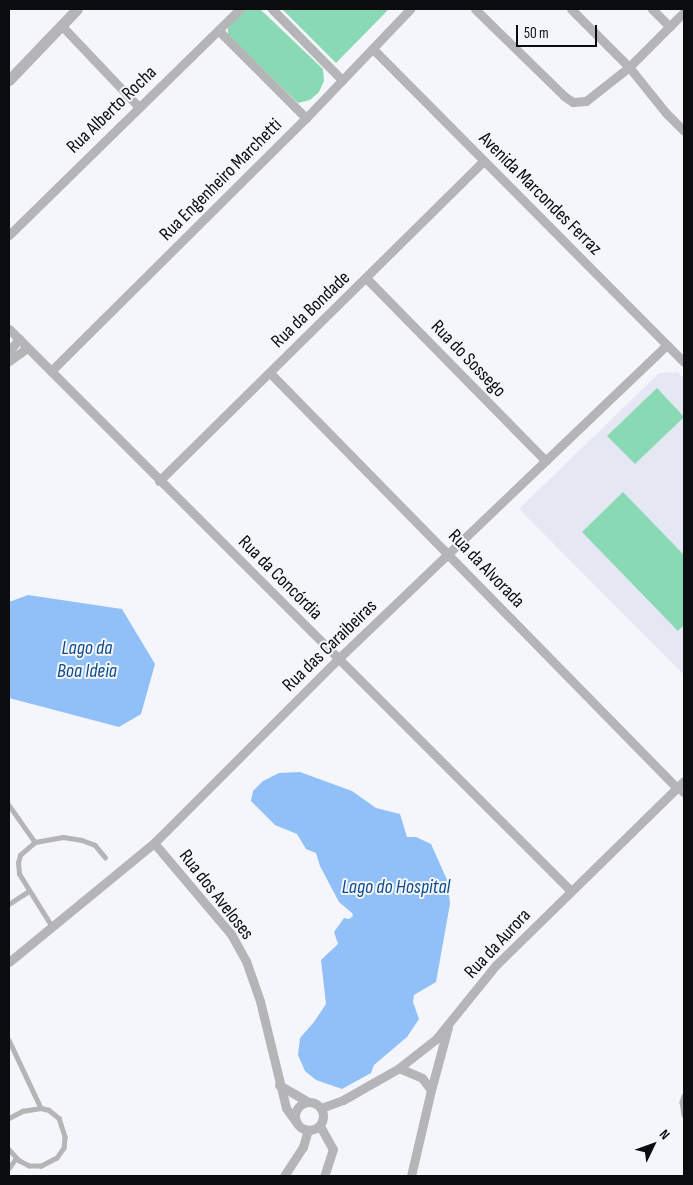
<!DOCTYPE html>
<meta charset="utf-8">
<style>
body{margin:0}
#map{position:relative;width:693px;height:1185px;overflow:hidden;background:#f5f6fb;font-family:"Sofia Sans Condensed",sans-serif}
div>[style]{position:absolute}
.built>*{inset:0;background:#e5e8f3}
.green>*{inset:0;background:#88d9b4}
.water>*{inset:0;background:#90c0f7}
.service>*{height:4.5px;margin:-2.25px;padding:0 2.25px;transform-origin:2.25px;border-radius:2.25px;background:#b5b5b7}
.minor>*{height:9px;margin:-4.5px;padding:0 4.5px;transform-origin:4.5px;border-radius:4.5px;background:#b5b5b7}
.minor>.ring{margin:-4.5px;padding:0;box-sizing:content-box;background:none;border:9px solid #b5b5b7;border-radius:50%}
.tertiary>*{height:11px;margin:-5.5px;padding:0 5.5px;transform-origin:5.5px;border-radius:5.5px;background:#b5b5b7}
span{translate:-50% -50%;white-space:nowrap;text-align:center;line-height:1.15;-webkit-text-stroke:4px #f5f6fb;paint-order:stroke}
.street-label{font-size:19px;color:#0b0c0d}
.water-label{font-size:20px;color:#0d4d8a;font-style:italic}
.frame{position:absolute;inset:0;border:10px solid #0b0c0d;pointer-events:none}
.north{position:absolute;left:628px;top:1120px;width:50px;height:50px;-webkit-text-stroke:4px #f5f6fb;paint-order:stroke;rotate:48deg;font-size:14px;font-weight:700;line-height:20px;text-align:center;color:#0b0c0d}
.north::after{content:'';display:block;margin:auto;width:18px;height:22px;background:#0b0c0d;clip-path:polygon(50% 0,100% 100%,50% 72%,0 100%)}
.scale{position:absolute;left:516px;top:25px;width:81px;height:22px;box-sizing:border-box;border:2px solid #0b0c0d;border-top:0;padding-left:6px;font-size:15px;line-height:18px;white-space:nowrap;color:#0b0c0d;-webkit-text-stroke:4px #f5f6fb;paint-order:stroke}
</style>
<div id="map">
<div class="built">
<i style="clip-path:polygon(678px 372px,684px 379px,684px 675px,519px 509px,659px 373px)"></i>
</div>
<div class="green">
<i style="clip-path:polygon(244px 9px,260px 9px,323px 69px,324px 81px,319px 92px,310px 100px,298px 103px,228px 35px,228px 28px)"></i>
<i style="clip-path:polygon(282px 9px,389px 9px,336px 63px)"></i>
<i style="clip-path:polygon(657px 388px,684px 417px,635px 464px,607px 436px)"></i>
<i style="clip-path:polygon(623px 492px,684px 555px,684px 625px,678px 631px,582px 532px)"></i>
</div>
<div class="water">
<i style="clip-path:polygon(28px 595px,122px 609px,155px 664px,141px 714px,119px 727px,9px 698px,9px 602px)"></i>
<i style="clip-path:polygon(300px 772px,352px 791px,376px 808px,400px 814px,407px 837px,416px 837px,431px 844px,448px 882px,450px 904px,436px 982px,414px 995px,413px 1002px,419px 1019px,407px 1037px,374px 1065px,371px 1073px,342px 1089px,316px 1080px,305px 1071px,298px 1055px,300px 1038px,314px 1022px,326px 1004px,321px 960px,338px 944px,334px 932px,344px 918px,349px 919px,353px 916px,352px 913px,339px 902px,320px 866px,316px 853px,306px 849px,297px 834px,275px 825px,251px 801px,253px 791px,263px 781px,279px 773px)"></i>
</div>
<div class="service">
<i style="left:677px;top:788px;width:10px;rotate:45deg"></i>
<i style="left:9px;top:805px;width:45px;rotate:54.9deg"></i>
<i style="left:9px;top:904px;width:24px;rotate:-33deg"></i>
<i style="left:52px;top:927px;width:62px;rotate:-121.9deg"></i>
<i style="left:19px;top:874px;width:11px;rotate:-95deg"></i>
<i style="left:18px;top:863px;width:8px;rotate:-76deg"></i>
<i style="left:20px;top:855px;width:20px;rotate:-41deg"></i>
<i style="left:35px;top:842px;width:28px;rotate:-10deg"></i>
<i style="left:63px;top:837px;width:19px;rotate:9deg"></i>
<i style="left:82px;top:840px;width:14px;rotate:21deg"></i>
<i style="left:95px;top:845px;width:16px;rotate:50deg"></i>
<i style="left:9px;top:1040px;width:75px;rotate:64.8deg"></i>
<i style="left:684px;top:1096px;width:6px;rotate:108deg"></i>
<i style="left:682px;top:1102px;width:13px;rotate:81deg"></i>
<i style="left:9px;top:1118px;width:15px;rotate:-28deg"></i>
<i style="left:22px;top:1111px;width:19px;rotate:-9deg"></i>
<i style="left:41px;top:1108px;width:8px;rotate:14deg"></i>
<i style="left:49px;top:1110px;width:13px;rotate:39deg"></i>
<i style="left:59px;top:1118px;width:20px;rotate:72deg"></i>
<i style="left:65px;top:1137px;width:11px;rotate:95deg"></i>
<i style="left:64px;top:1148px;width:12px;rotate:125deg"></i>
<i style="left:57px;top:1158px;width:18px;rotate:153deg"></i>
<i style="left:41px;top:1166px;width:12px;rotate:180deg"></i>
<i style="left:29px;top:1166px;width:11px;rotate:-153deg"></i>
<i style="left:19px;top:1161px;width:15px;rotate:-132deg"></i>
<i style="left:9px;top:1168px;width:12px;rotate:-55deg"></i>
</div>
<div class="minor">
<i style="left:272px;top:9px;width:100px;rotate:45.4deg"></i>
<i style="left:475px;top:9px;width:124px;rotate:44.3deg"></i>
<i style="left:564px;top:96px;width:11px;rotate:34deg"></i>
<i style="left:573px;top:102px;width:13px;rotate:-4deg"></i>
<i style="left:586px;top:101px;width:55px;rotate:-38.3deg"></i>
<i style="left:629px;top:67px;width:78px;rotate:-45deg"></i>
<i style="left:571px;top:9px;width:82px;rotate:45deg"></i>
<i style="left:629px;top:67px;width:59px;rotate:51.2deg"></i>
<i style="left:666px;top:113px;width:25px;rotate:45deg"></i>
<i style="left:652px;top:9px;width:25px;rotate:45deg"></i>
<i style="left:61px;top:25px;width:112px;rotate:46.5deg"></i>
<i style="left:219px;top:31px;width:123px;rotate:45deg"></i>
<i style="left:373px;top:49px;width:441px;rotate:45.2deg"></i>
<i style="left:9px;top:235px;width:323px;rotate:-44.4deg"></i>
<i style="left:367px;top:279px;width:255px;rotate:45.5deg"></i>
<i style="left:9px;top:329px;width:795px;rotate:45deg"></i>
<i style="left:9px;top:351px;width:16px;rotate:-50deg"></i>
<i style="left:9px;top:361px;width:22px;rotate:-36deg"></i>
<i style="left:51px;top:371px;width:359px;rotate:-44.8deg"></i>
<i style="left:306px;top:118px;width:151px;rotate:-46.3deg"></i>
<i style="left:270px;top:373px;width:581px;rotate:45.56deg"></i>
<i style="left:159px;top:481px;width:456px;rotate:-44.6deg"></i>
<i style="left:154px;top:843px;width:119px;rotate:49.8deg"></i>
<i style="left:231px;top:934px;width:31px;rotate:61deg"></i>
<i style="left:246px;top:961px;width:42px;rotate:70.7deg"></i>
<i style="left:260px;top:1001px;width:110px;rotate:76.3deg"></i>
<i style="left:286px;top:1108px;width:19px;rotate:54deg"></i>
<i style="left:9px;top:962px;width:188px;rotate:-39.4deg"></i>
<i style="left:154px;top:843px;width:260px;rotate:-45deg"></i>
<i style="left:338px;top:659px;width:455px;rotate:-43.7deg"></i>
<i style="left:399px;top:1068px;width:25px;rotate:23deg"></i>
<i style="left:422px;top:1078px;width:15px;rotate:53deg"></i>
<i style="left:431px;top:1090px;width:88px;rotate:103.1deg"></i>
<i style="left:279px;top:1085px;width:34px;rotate:30deg"></i>
<i style="left:431px;top:1090px;width:65px;rotate:-74.9deg"></i>
<i class="ring" style="left:295px;top:1102px;width:19px;height:19px"></i>
<i style="left:321px;top:1108px;width:23px;rotate:-20deg"></i>
<i style="left:343px;top:1100px;width:64px;rotate:-29.7deg"></i>
<i style="left:399px;top:1068px;width:47px;rotate:-38.1deg"></i>
<i style="left:436px;top:1039px;width:95px;rotate:-51deg"></i>
<i style="left:496px;top:965px;width:263px;rotate:-44.4deg"></i>
<i style="left:320px;top:1126px;width:26px;rotate:61deg"></i>
<i style="left:333px;top:1149px;width:28px;rotate:108deg"></i>
<i style="left:284px;top:1176px;width:35px;rotate:-57deg"></i>
<i style="left:303px;top:1147px;width:18px;rotate:-74deg"></i>
</div>
<div class="tertiary">
<i style="left:9px;top:80px;width:98px;rotate:-46.2deg"></i>
</div>
<div class="street-label">
<span style="left:112px;top:110px;rotate:-44deg">Rua Alberto Rocha</span>
<span style="left:221px;top:180px;rotate:-45deg">Rua Engenheiro Marchetti</span>
<span style="left:540px;top:194px;rotate:45deg">Avenida Marcondes Ferraz</span>
<span style="left:311px;top:310px;rotate:-44deg">Rua da Bondade</span>
<span style="left:468px;top:359px;rotate:46deg">Rua do Sossego</span>
<span style="left:486px;top:569px;rotate:46deg">Rua da Alvorada</span>
<span style="left:280px;top:578px;rotate:45deg">Rua da Concórdia</span>
<span style="left:330px;top:646px;rotate:-44deg">Rua das Caraibeiras</span>
<span style="left:216px;top:895px;rotate:52deg">Rua dos Aveloses</span>
<span style="left:498px;top:944px;rotate:-47deg">Rua da Aurora</span>
</div>
<div class="water-label">
<span style="left:87px;top:660px">Lago da<br>Boa Ideia</span>
<span style="left:396px;top:887px">Lago do Hospital</span>
</div>
<div class="frame"></div>
<div class="north">N</div>
<div class="scale">50 m</div>
</div>
